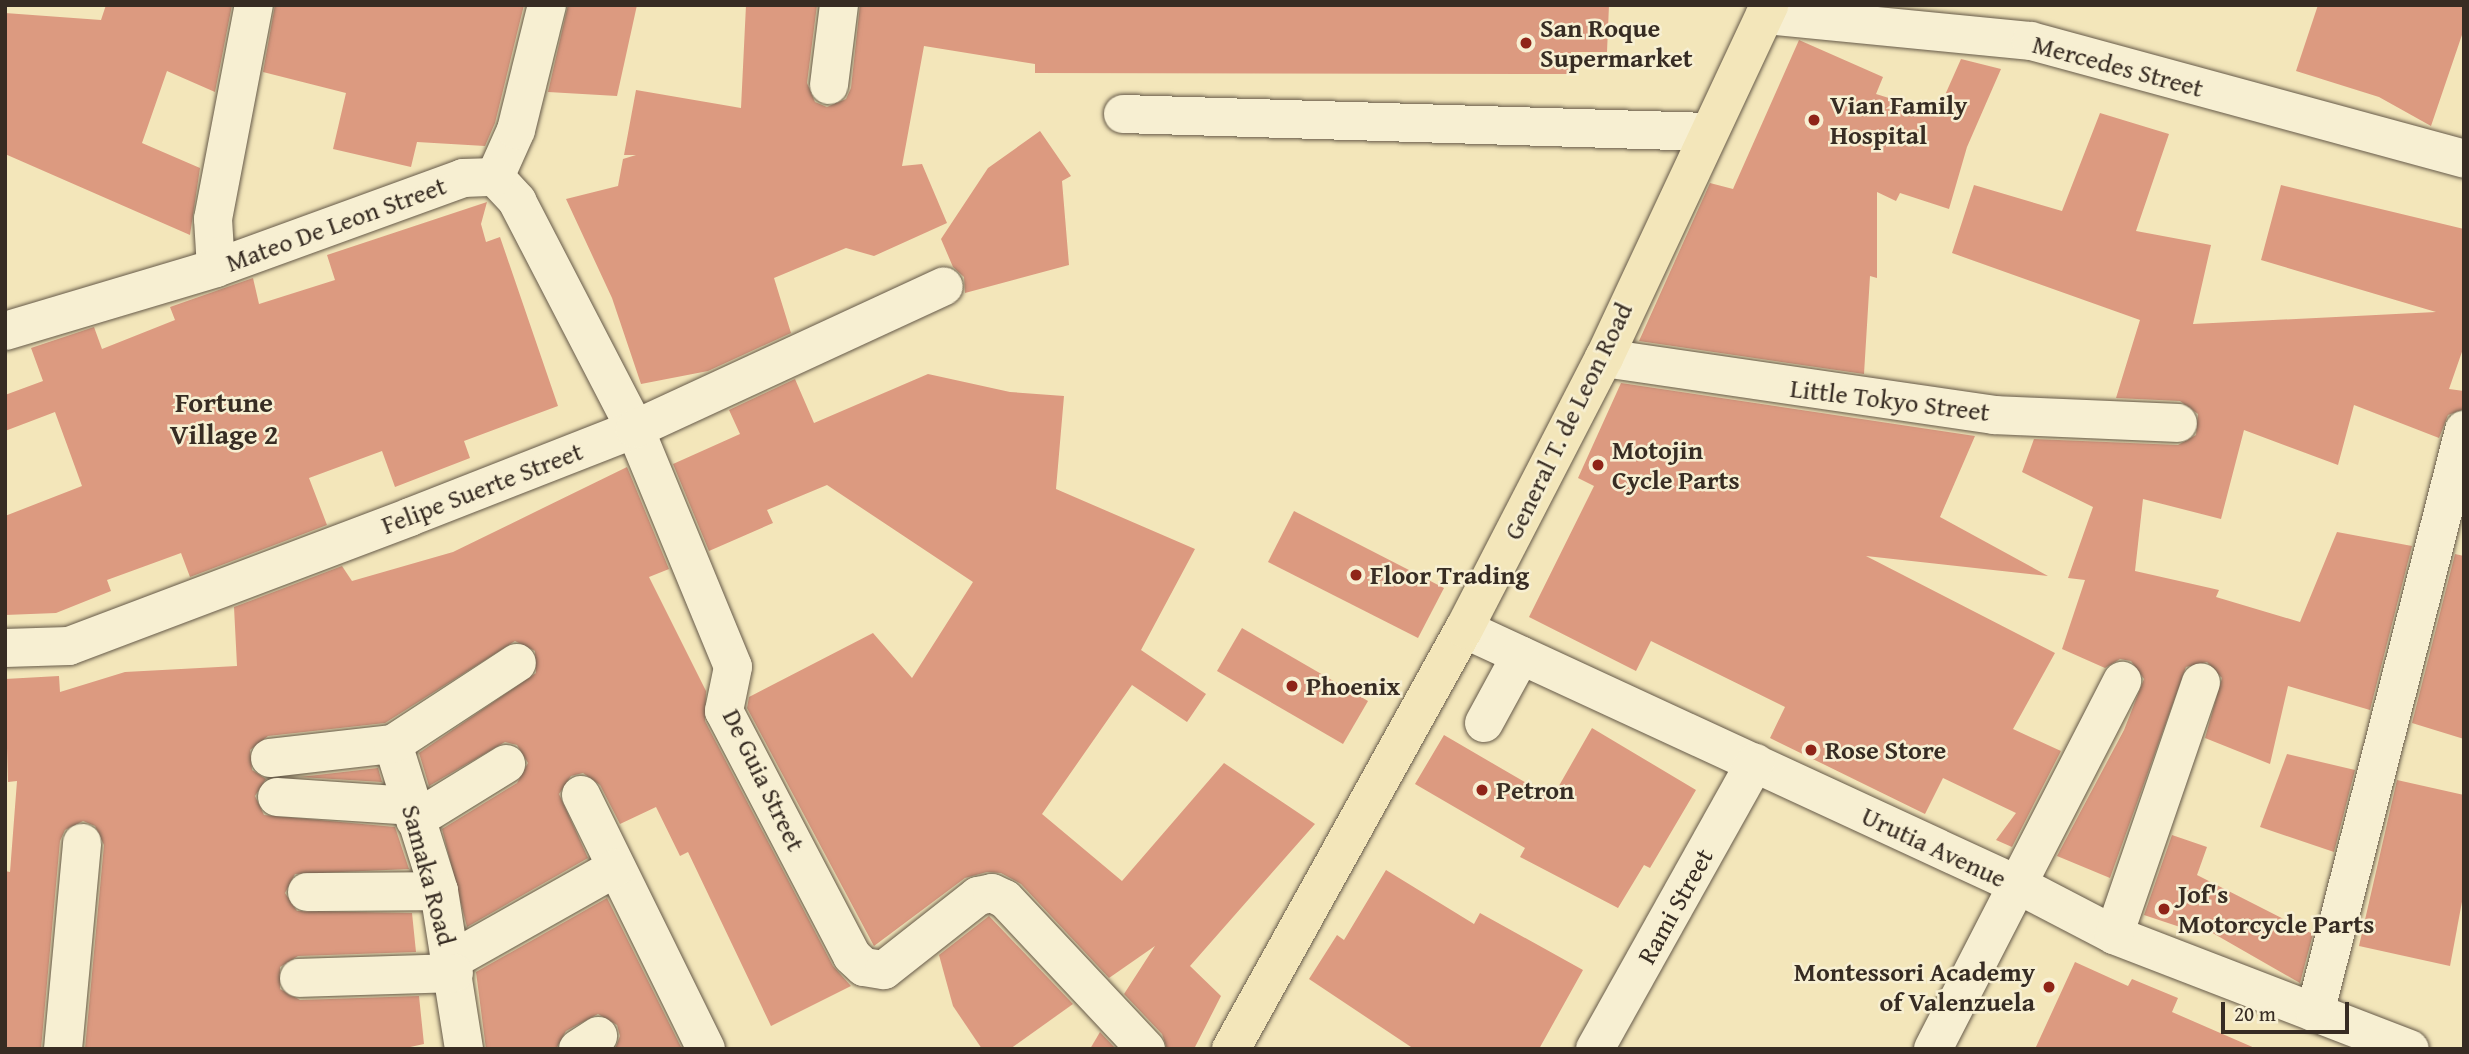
<!DOCTYPE html>
<style>
body{margin:0}
#map{position:relative;width:2469px;height:1054px;overflow:hidden;background:#f3e6ba;font-family:"Gentium Book Plus",serif}
div>[style]{position:absolute}
.building>*{inset:0;background:#dc9a80}
.roads{filter:drop-shadow(0 0 2px #665a49) drop-shadow(0 0 2px #665a49)}
.minor>*{height:38px;margin:-19px;padding:0 19px;transform-origin:19px;border-radius:19px;background:#f7efd2}
.major>*{height:38px;margin:-19px;padding:0 19px;transform-origin:19px;border-radius:19px;background:#f3e6ba}
.dots>*{width:19px;height:19px;translate:-50% -50%;box-sizing:border-box;border:4px solid #f7efd2;border-radius:50%}
span{translate:-50% -50%;white-space:nowrap;text-align:center;line-height:1.15;-webkit-text-stroke:5px #f7efd2;paint-order:stroke}
.poi-label{font-size:26px;color:#372c23;font-weight:700}
.left{translate:0 -50%;text-align:left}
.right{translate:-100% -50%;text-align:right}
.street-label{font-size:26px;color:#372c23}
.neighbourhood-label{font-size:28px;color:#372c23;font-weight:700}
.frame{position:absolute;inset:0;border:7px solid #372c23;pointer-events:none}
.scale{position:absolute;left:2221px;top:1002px;width:128px;height:32px;box-sizing:border-box;border:4px solid #372c23;border-top:0;padding-left:9px;font-size:21px;line-height:24px;white-space:nowrap;color:#372c23;-webkit-text-stroke:5px #f7efd2;paint-order:stroke}
</style>
<div id="map">
<div class="building">
<i style="clip-path:polygon(106px 5px,232px 5px,215px 92px,167px 71px,142px 143px,200px 168px,190px 235px,5px 154px,5px 13px,101px 20px)"></i>
<i style="clip-path:polygon(275px 5px,524px 5px,495px 123px,485px 146px,417px 142px,411px 167px,333px 149px,346px 93px,263px 72px)"></i>
<i style="clip-path:polygon(568px 5px,637px 5px,617px 96px,548px 92px)"></i>
<i style="clip-path:polygon(746px 5px,817px 5px,807px 83px,815px 102px,827px 107px,846px 99px,851px 88px,860px 5px,1609px 5px,1607px 52px,1571px 52px,1571px 74px,1035px 73px,1035px 64px,924px 46px,902px 166px,922px 164px,947px 223px,874px 256px,846px 248px,774px 278px,791px 333px,708px 371px,641px 384px,612px 298px,566px 199px,618px 186px,623px 159px,636px 155px,624px 155px,636px 90px,741px 108px)"></i>
<i style="clip-path:polygon(2318px 5px,2464px 5px,2464px 29px,2431px 126px,2379px 97px,2296px 71px)"></i>
<i style="clip-path:polygon(1799px 40px,1883px 77px,1876px 94px,1937px 113px,1961px 59px,2001px 69px,1967px 147px,1949px 209px,1900px 193px,1896px 201px,1877px 192px,1877px 278px,1870px 276px,1864px 374px,1639px 341px,1710px 183px,1733px 189px)"></i>
<i style="clip-path:polygon(2100px 113px,2169px 134px,2136px 231px,2211px 245px,2193px 324px,2436px 312px,2261px 260px,2281px 185px,2464px 229px,2464px 346px,2449px 389px,2464px 391px,2464px 409px,2448px 415px,2439px 438px,2354px 405px,2338px 465px,2244px 430px,2221px 519px,2143px 499px,2135px 571px,2219px 590px,2216px 597px,2300px 622px,2337px 532px,2412px 546px,2370px 710px,2288px 686px,2270px 764px,2205px 738px,2222px 678px,2207px 662px,2186px 667px,2110px 878px,2057px 856px,2124px 730px,2144px 679px,2131px 661px,2120px 659px,2105px 668px,2062px 649px,2085px 580px,2068px 578px,2093px 507px,2022px 472px,2034px 439px,2178px 445px,2196px 435px,2198px 414px,2180px 401px,2116px 398px,2140px 320px,1952px 253px,1974px 185px,2062px 211px)"></i>
<i style="clip-path:polygon(1040px 131px,1071px 176px,1062px 181px,1069px 265px,965px 293px,964px 277px,953px 267px,941px 239px,988px 168px)"></i>
<i style="clip-path:polygon(487px 202px,481px 224px,486px 242px,500px 237px,558px 406px,464px 441px,470px 458px,395px 487px,382px 451px,309px 478px,327px 525px,190px 577px,181px 553px,107px 580px,111px 591px,56px 613px,5px 615px,5px 516px,82px 486px,55px 412px,5px 431px,5px 395px,43px 381px,31px 348px,94px 327px,102px 349px,175px 320px,170px 307px,253px 278px,259px 304px,335px 280px,327px 255px)"></i>
<i style="clip-path:polygon(928px 374px,1010px 392px,1064px 396px,1056px 489px,1195px 549px,1141px 650px,1206px 694px,1187px 722px,1132px 685px,1042px 814px,1122px 881px,1224px 763px,1315px 824px,1190px 966px,1221px 996px,1194px 1049px,1167px 1049px,1162px 1034px,1124px 994px,1155px 946px,1109px 978px,1021px 884px,1001px 873px,987px 872px,965px 878px,874px 946px,747px 708px,749px 697px,873px 633px,912px 678px,973px 582px,827px 485px,767px 510px,773px 523px,709px 551px,673px 464px,740px 434px,729px 410px,795px 379px,814px 423px)"></i>
<i style="clip-path:polygon(1621px 383px,1975px 436px,1940px 517px,2048px 576px,1866px 556px,2055px 653px,2013px 729px,2061px 751px,2012px 847px,1996px 840px,2016px 813px,1943px 778px,1925px 814px,1770px 738px,1785px 707px,1651px 641px,1636px 671px,1529px 617px,1594px 486px,1578px 478px)"></i>
<i style="clip-path:polygon(627px 467px,669px 569px,649px 577px,706px 691px,705px 721px,833px 966px,851px 986px,771px 1026px,688px 852px,680px 856px,656px 807px,620px 824px,600px 785px,583px 773px,571px 776px,559px 794px,588px 858px,467px 927px,442px 829px,517px 783px,528px 763px,517px 745px,505px 742px,429px 786px,419px 753px,536px 673px,535px 651px,515px 641px,385px 723px,268px 736px,250px 750px,252px 770px,266px 779px,255px 796px,264px 815px,395px 827px,409px 869px,295px 874px,285px 893px,297px 911px,412px 913px,416px 952px,298px 956px,280px 967px,280px 989px,300px 1000px,419px 996px,424px 1044px,401px 1049px,85px 1049px,104px 845px,95px 826px,83px 821px,65px 830px,60px 841px,41px 1049px,5px 1049px,5px 871px,10px 872px,17px 781px,8px 782px,5px 679px,59px 676px,60px 692px,125px 672px,237px 666px,234px 607px,342px 566px,352px 581px,453px 552px)"></i>
<i style="clip-path:polygon(1294px 511px,1444px 588px,1418px 638px,1268px 562px)"></i>
<i style="clip-path:polygon(2455px 554px,2464px 556px,2464px 739px,2412px 723px)"></i>
<i style="clip-path:polygon(1242px 628px,1368px 701px,1343px 744px,1217px 671px)"></i>
<i style="clip-path:polygon(1592px 728px,1696px 790px,1650px 868px,1644px 865px,1618px 908px,1520px 857px,1525px 848px,1415px 784px,1444px 735px,1552px 798px)"></i>
<i style="clip-path:polygon(2287px 754px,2355px 770px,2334px 852px,2260px 827px)"></i>
<i style="clip-path:polygon(378px 768px,382px 782px,300px 777px)"></i>
<i style="clip-path:polygon(2397px 780px,2464px 795px,2464px 891px,2450px 966px,2359px 946px)"></i>
<i style="clip-path:polygon(2172px 835px,2207px 847px,2197px 875px,2313px 934px,2300px 983px,2183px 916px,2180px 927px,2144px 915px)"></i>
<i style="clip-path:polygon(1386px 870px,1474px 924px,1480px 913px,1583px 970px,1539px 1049px,1414px 1049px,1309px 979px,1337px 935px,1344px 940px)"></i>
<i style="clip-path:polygon(607px 898px,682px 1049px,615px 1049px,620px 1036px,617px 1025px,598px 1014px,566px 1031px,556px 1049px,486px 1049px,476px 972px)"></i>
<i style="clip-path:polygon(989px 916px,1073px 1004px,1010px 1049px,982px 1049px,953px 1006px,939px 955px)"></i>
<i style="clip-path:polygon(2075px 962px,2128px 986px,2132px 979px,2178px 998px,2172px 1012px,2257px 1049px,2035px 1049px)"></i>
<i style="clip-path:polygon(1100px 1032px,1116px 1049px,1090px 1049px)"></i>
</div>
<div class="roads">
<div class="minor">
<i style="left:1765px;top:15px;width:267px;rotate:5.6deg"></i>
<i style="left:2031px;top:41px;width:449px;rotate:15.2deg"></i>
<i style="left:829px;top:85px;width:81px;rotate:-82.9deg"></i>
<i style="left:1123px;top:114px;width:585px;rotate:1.76deg"></i>
<i style="left:495px;top:177px;width:33px;rotate:47deg"></i>
<i style="left:517px;top:201px;width:257px;rotate:62.6deg"></i>
<i style="left:635px;top:429px;width:257px;rotate:67.6deg"></i>
<i style="left:733px;top:667px;width:45px;rotate:101.6deg"></i>
<i style="left:724px;top:711px;width:276px;rotate:62.4deg"></i>
<i style="left:852px;top:956px;width:16px;rotate:43deg"></i>
<i style="left:864px;top:967px;width:20px;rotate:9deg"></i>
<i style="left:884px;top:970px;width:120px;rotate:-38.2deg"></i>
<i style="left:978px;top:896px;width:14px;rotate:-12deg"></i>
<i style="left:992px;top:893px;width:14px;rotate:25deg"></i>
<i style="left:1005px;top:899px;width:206px;rotate:46.8deg"></i>
<i style="left:495px;top:177px;width:51px;rotate:-65.9deg"></i>
<i style="left:516px;top:130px;width:129px;rotate:-76.1deg"></i>
<i style="left:216px;top:268px;width:49px;rotate:-93.5deg"></i>
<i style="left:213px;top:219px;width:218px;rotate:-79.2deg"></i>
<i style="left:5px;top:331px;width:220px;rotate:-16.6deg"></i>
<i style="left:216px;top:268px;width:263px;rotate:-20deg"></i>
<i style="left:463px;top:178px;width:32px;rotate:-2deg"></i>
<i style="left:1604px;top:358px;width:394px;rotate:8.3deg"></i>
<i style="left:1994px;top:415px;width:184px;rotate:2.5deg"></i>
<i style="left:1464px;top:629px;width:613px;rotate:24.81deg"></i>
<i style="left:2020px;top:886px;width:106px;rotate:27.5deg"></i>
<i style="left:2114px;top:935px;width:317px;rotate:21.1deg"></i>
<i style="left:5px;top:648px;width:64px;rotate:-1.8deg"></i>
<i style="left:69px;top:646px;width:365px;rotate:-20.7deg"></i>
<i style="left:410px;top:517px;width:242px;rotate:-21.4deg"></i>
<i style="left:635px;top:429px;width:340px;rotate:-24.8deg"></i>
<i style="left:1484px;top:723px;width:77px;rotate:-61.4deg"></i>
<i style="left:393px;top:744px;width:154px;rotate:72.6deg"></i>
<i style="left:439px;top:891px;width:160px;rotate:81deg"></i>
<i style="left:270px;top:758px;width:124px;rotate:-6.5deg"></i>
<i style="left:393px;top:744px;width:148px;rotate:-33.2deg"></i>
<i style="left:581px;top:795px;width:283px;rotate:63.8deg"></i>
<i style="left:277px;top:797px;width:134px;rotate:3.8deg"></i>
<i style="left:415px;top:820px;width:107px;rotate:-31.6deg"></i>
<i style="left:307px;top:892px;width:132px;rotate:-0.4deg"></i>
<i style="left:2114px;top:935px;width:267px;rotate:-71deg"></i>
<i style="left:452px;top:960px;width:187px;rotate:-29.4deg"></i>
<i style="left:299px;top:978px;width:155px;rotate:-1.8deg"></i>
<i style="left:2315px;top:1013px;width:602px;rotate:-75.66deg"></i>
<i style="left:63px;top:1049px;width:207px;rotate:-84.7deg"></i>
<i style="left:578px;top:1049px;width:24px;rotate:-33deg"></i>
<i style="left:1595px;top:1049px;width:328px;rotate:-60.8deg"></i>
<i style="left:1933px;top:1049px;width:414px;rotate:-62.8deg"></i>
</div>
<div class="major">
<i style="left:1231px;top:1049px;width:480px;rotate:-61deg"></i>
<i style="left:1464px;top:629px;width:305px;rotate:-62.7deg"></i>
<i style="left:1604px;top:358px;width:390px;rotate:-64.9deg"></i>
</div>
</div>
<div class="dots">
<i style="left:1526px;top:43px;background:#8f2418"></i>
<i style="left:1814px;top:120px;background:#8f2418"></i>
<i style="left:1598px;top:465px;background:#8f2418"></i>
<i style="left:1356px;top:575px;background:#8f2418"></i>
<i style="left:1292px;top:686px;background:#8f2418"></i>
<i style="left:1811px;top:750px;background:#8f2418"></i>
<i style="left:1482px;top:790px;background:#8f2418"></i>
<i style="left:2164px;top:909px;background:#8f2418"></i>
<i style="left:2049px;top:987px;background:#8f2418"></i>
</div>
<div class="poi-label">
<span class="left" style="left:1540px;top:43px">San Roque<br>Supermarket</span>
<span class="left" style="left:1830px;top:120px">Vian Family<br>Hospital</span>
<span class="left" style="left:1612px;top:465px">Motojin<br>Cycle Parts</span>
<span class="left" style="left:1370px;top:575px">Floor Trading</span>
<span class="left" style="left:1306px;top:686px">Phoenix</span>
<span class="left" style="left:1825px;top:750px">Rose Store</span>
<span class="left" style="left:1496px;top:790px">Petron</span>
<span class="left" style="left:2178px;top:909px">Jof's<br>Motorcycle Parts</span>
<span class="right" style="left:2035px;top:987px">Montessori Academy<br>of Valenzuela</span>
</div>
<div class="street-label">
<span style="left:2118px;top:66px;rotate:15deg">Mercedes Street</span>
<span style="left:336px;top:224px;rotate:-20deg">Mateo De Leon Street</span>
<span style="left:1890px;top:400px;rotate:7deg">Little Tokyo Street</span>
<span style="left:1568px;top:421px;rotate:-64deg">General T. de Leon Road</span>
<span style="left:482px;top:488px;rotate:-21deg">Felipe Suerte Street</span>
<span style="left:764px;top:780px;rotate:64deg">De Guia Street</span>
<span style="left:1934px;top:847px;rotate:25deg">Urutia Avenue</span>
<span style="left:429px;top:875px;rotate:75deg">Samaka Road</span>
<span style="left:1675px;top:906px;rotate:-61deg">Rami Street</span>
</div>
<div class="neighbourhood-label">
<span style="left:224px;top:418px">Fortune<br>Village 2</span>
</div>
<div class="frame"></div>
<div class="scale">20 m</div>
</div>
